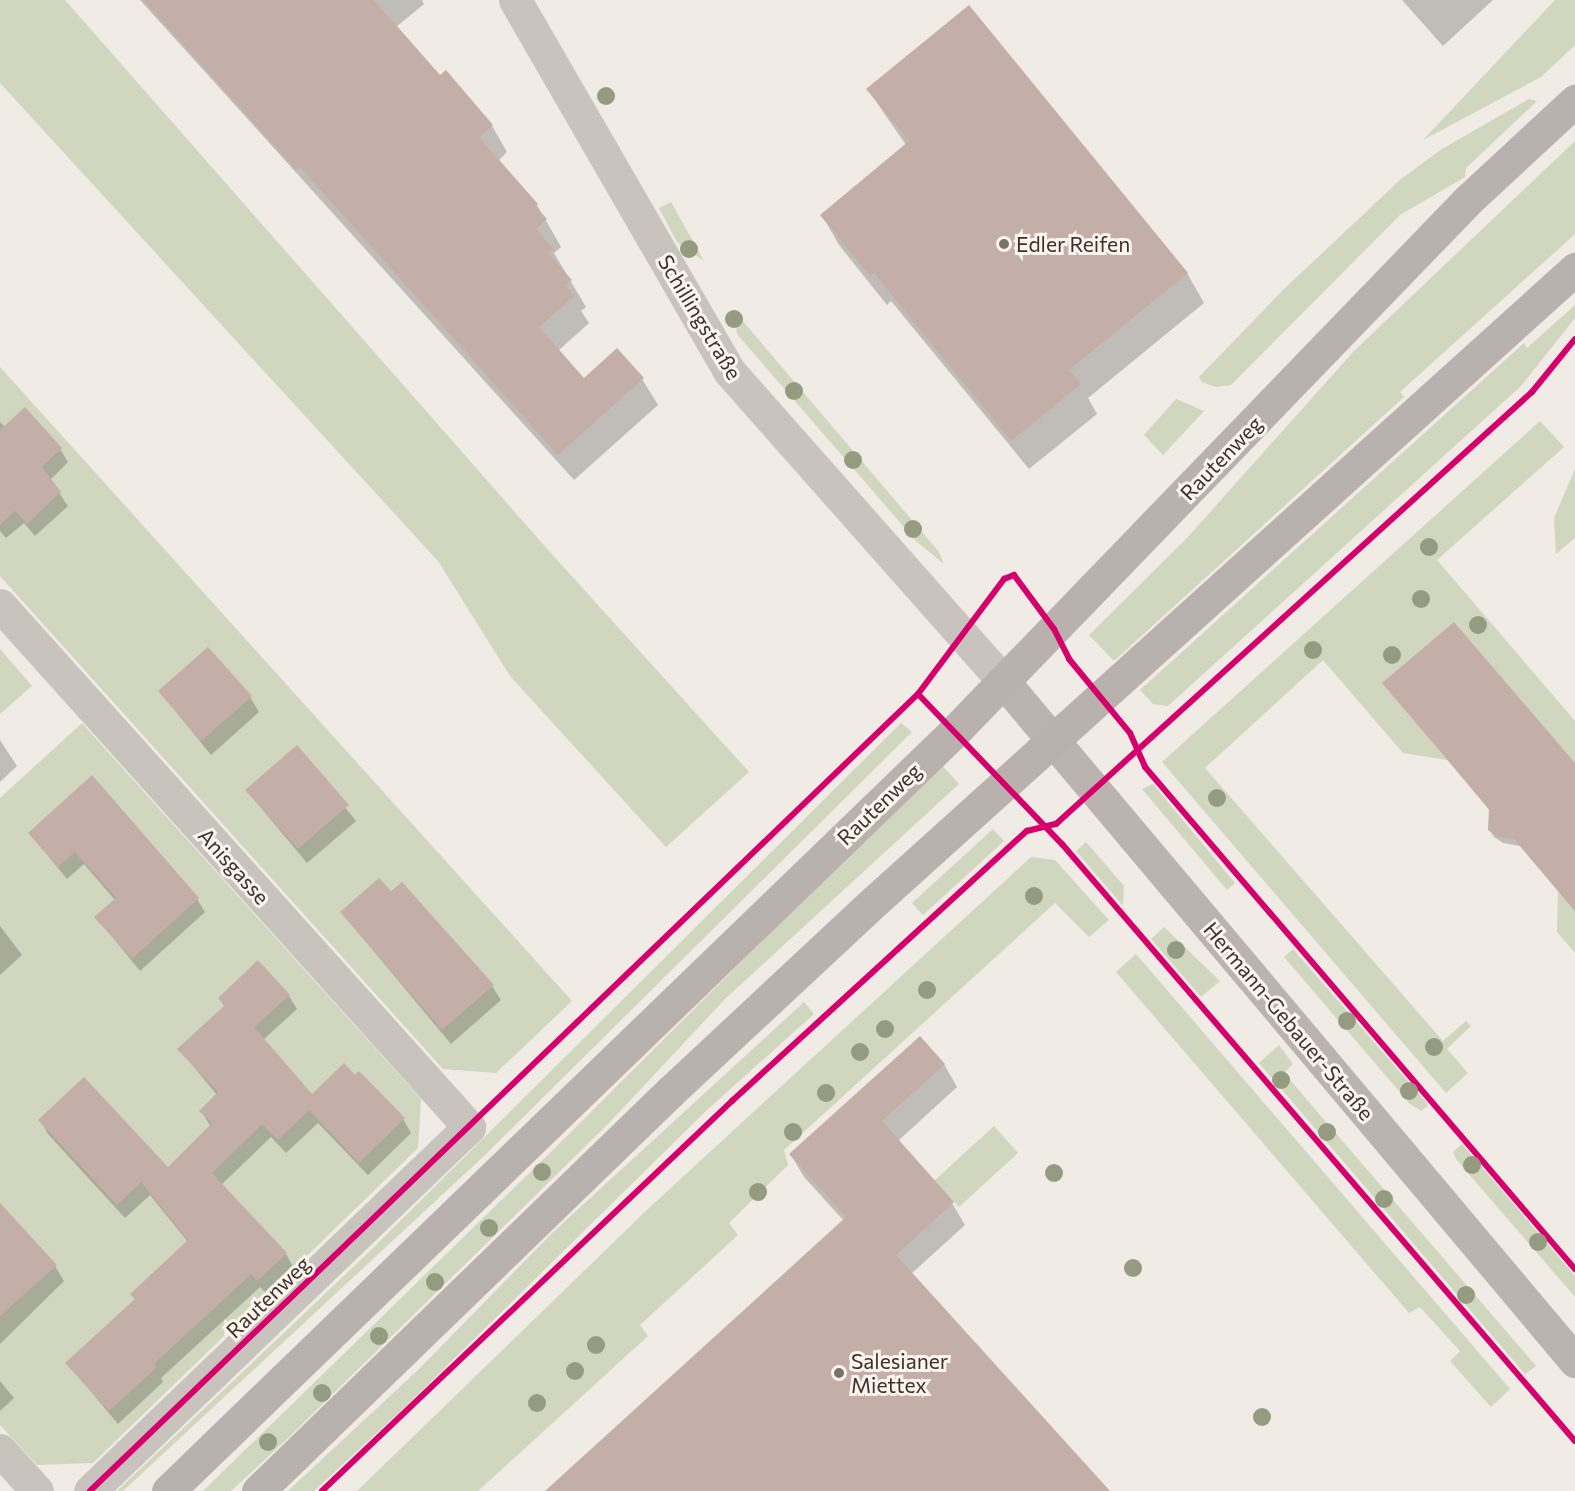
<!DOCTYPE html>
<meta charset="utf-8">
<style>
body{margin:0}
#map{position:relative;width:1575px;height:1491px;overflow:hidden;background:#f0ebe5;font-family:Commissioner,sans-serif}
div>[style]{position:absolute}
.green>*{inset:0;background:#d1d6bf}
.shadow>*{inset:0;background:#0003}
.building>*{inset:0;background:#c3afa7}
.street>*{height:33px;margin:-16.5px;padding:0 16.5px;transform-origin:16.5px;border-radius:16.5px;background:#c9c3be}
.secondary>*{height:33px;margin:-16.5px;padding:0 16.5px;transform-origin:16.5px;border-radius:16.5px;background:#bab3ae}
.primary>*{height:33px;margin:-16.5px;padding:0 16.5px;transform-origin:16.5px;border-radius:16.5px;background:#b8b1ad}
.cycleway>*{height:6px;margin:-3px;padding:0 3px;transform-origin:3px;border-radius:3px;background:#d6006c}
.trees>*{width:18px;height:18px;margin:-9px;border-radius:50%;background:#959b80}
.dots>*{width:16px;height:16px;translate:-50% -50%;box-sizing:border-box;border:3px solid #fbf5ee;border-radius:50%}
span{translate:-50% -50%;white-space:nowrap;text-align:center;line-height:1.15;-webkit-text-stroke:6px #fbf5ee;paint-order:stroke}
.poi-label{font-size:21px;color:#3b302b}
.left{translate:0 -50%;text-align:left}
.street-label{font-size:21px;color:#3b302b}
</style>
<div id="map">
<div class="green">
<i style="clip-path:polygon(0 0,65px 0,549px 551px,749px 772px,666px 847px,510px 676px,438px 561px,0 83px)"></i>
<i style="clip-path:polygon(1555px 0,1575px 0,1575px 45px,1541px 77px,1423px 140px)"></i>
<i style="clip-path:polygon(1529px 99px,1537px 101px,1466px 168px,1465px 177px,1400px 215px,1231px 385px,1216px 387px,1202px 382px,1199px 377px,1283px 290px,1401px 179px,1442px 149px)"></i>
<i style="clip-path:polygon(1575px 141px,1575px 234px,1400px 392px,1404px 397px,1114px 661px,1089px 635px,1187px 538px,1354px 351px)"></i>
<i style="clip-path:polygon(671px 202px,704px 261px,677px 242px,659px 208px)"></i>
<i style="clip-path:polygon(1575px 305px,1575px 318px,1521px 386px,1168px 706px,1153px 704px,1140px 690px,1524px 343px,1527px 348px)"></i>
<i style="clip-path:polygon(735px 312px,939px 552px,944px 564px,917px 542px,737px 334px)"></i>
<i style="clip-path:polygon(0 367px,572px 1001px,496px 1073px,443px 1069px,0 576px)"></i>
<i style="clip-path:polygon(1176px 399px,1204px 411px,1163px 455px,1144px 435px)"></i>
<i style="clip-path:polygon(1540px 421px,1564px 447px,1437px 560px,1575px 721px,1575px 763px,1454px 627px,1430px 642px,1385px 684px,1447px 760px,1403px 753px,1323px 660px,1205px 768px,1443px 1041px,1466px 1021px,1471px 1026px,1447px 1049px,1468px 1073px,1446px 1093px,1162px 762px)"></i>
<i style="clip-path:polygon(1575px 469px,1575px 538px,1556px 554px,1554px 518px)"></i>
<i style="clip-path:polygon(0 649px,32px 686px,0 714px)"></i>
<i style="clip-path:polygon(82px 723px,421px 1099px,418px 1148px,93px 1463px,37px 1465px,0 1425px,0 798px)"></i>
<i style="clip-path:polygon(901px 723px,912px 732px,484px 1156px,123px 1491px,117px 1491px,368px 1253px)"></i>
<i style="clip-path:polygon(940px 763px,959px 784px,725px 999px,609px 1123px,284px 1442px,231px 1491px,203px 1491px,555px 1148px)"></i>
<i style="clip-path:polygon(1153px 784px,1235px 883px,1227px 890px,1142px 789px)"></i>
<i style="clip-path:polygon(993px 829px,1004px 841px,923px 915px,912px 903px)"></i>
<i style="clip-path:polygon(1086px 842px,1124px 886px,1123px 906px,1076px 851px)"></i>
<i style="clip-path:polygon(1031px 857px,1055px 860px,1109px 920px,1089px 937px,1055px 903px,784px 1150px,788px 1165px,729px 1223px,738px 1235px,640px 1325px,648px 1336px,478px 1491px,357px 1491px,650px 1207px)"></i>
<i style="clip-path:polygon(1558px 891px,1575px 910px,1575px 953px,1557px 932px)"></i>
<i style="clip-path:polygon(1164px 927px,1220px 981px,1201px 997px,1151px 939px)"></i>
<i style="clip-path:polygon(1293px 949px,1426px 1102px,1428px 1106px,1421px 1111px,1410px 1104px,1284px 957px)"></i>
<i style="clip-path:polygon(1136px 954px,1510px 1389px,1491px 1407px,1450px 1361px,1460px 1351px,1420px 1307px,1409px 1313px,1116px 972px)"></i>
<i style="clip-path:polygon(804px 1002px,814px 1014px,707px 1110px,406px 1406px,314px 1491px,288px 1491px,420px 1368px,552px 1233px)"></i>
<i style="clip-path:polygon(1279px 1045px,1293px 1064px,1284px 1073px,1536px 1366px,1525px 1374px,1259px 1063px)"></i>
<i style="clip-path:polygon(994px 1126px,1018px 1153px,959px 1207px,934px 1181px)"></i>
<i style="clip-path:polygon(1462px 1144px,1575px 1276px,1575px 1297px,1456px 1159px,1453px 1152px)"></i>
</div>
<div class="shadow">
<i style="clip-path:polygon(140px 0,422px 0,424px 4px,396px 27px,440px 77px,445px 73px,492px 126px,507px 152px,498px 161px,537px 205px,561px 247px,554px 253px,586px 307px,581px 311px,589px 323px,558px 351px,584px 380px,642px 379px,658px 405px,574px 480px)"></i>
<i style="clip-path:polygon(1402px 0,1493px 0,1443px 46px)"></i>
<i style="clip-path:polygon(868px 90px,1187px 273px,1204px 303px,1088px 398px,1097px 414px,1029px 469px,891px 301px,887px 305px,839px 245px,822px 215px,906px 145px)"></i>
<i style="clip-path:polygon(0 422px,5px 427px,60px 449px,68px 462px,50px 480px,68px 506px,35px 536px,24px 523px,6px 538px,0 531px)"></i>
<i style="clip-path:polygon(1384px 683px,1575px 765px,1575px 911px,1520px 846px,1503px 843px,1494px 837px,1489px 829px,1490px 811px)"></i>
<i style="clip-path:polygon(160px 692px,250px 697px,259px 712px,211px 755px)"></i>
<i style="clip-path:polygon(0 740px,17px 766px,0 782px)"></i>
<i style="clip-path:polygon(296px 747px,356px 821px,307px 863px,247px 791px)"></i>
<i style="clip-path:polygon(30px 834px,197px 899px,205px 912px,140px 971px,96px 917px,115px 900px,84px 864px,67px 879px)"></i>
<i style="clip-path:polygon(342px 913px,492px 986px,501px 1000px,451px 1044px)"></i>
<i style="clip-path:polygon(0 926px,22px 955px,0 975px)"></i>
<i style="clip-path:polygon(289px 996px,297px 1009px,263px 1040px,312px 1096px,355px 1077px,403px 1119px,411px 1133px,368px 1175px,318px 1123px,286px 1153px,271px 1137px,221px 1185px,286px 1254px,294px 1268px,266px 1293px,260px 1287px,161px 1378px,163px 1382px,118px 1424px,67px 1363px,135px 1300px,132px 1294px,188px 1242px,150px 1195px,125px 1218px,48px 1134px,40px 1120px,168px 1169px,211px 1127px,201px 1111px,217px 1095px,179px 1049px,225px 1007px,219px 998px)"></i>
<i style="clip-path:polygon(944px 1064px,957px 1087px,898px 1141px,952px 1203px,965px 1225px,911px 1274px,1108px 1491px,547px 1491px,844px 1221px,804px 1177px,791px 1155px)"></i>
<i style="clip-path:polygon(0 1232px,55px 1266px,64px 1281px,0 1344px)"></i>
<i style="clip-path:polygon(0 1381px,14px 1398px,0 1411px)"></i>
</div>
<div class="building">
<i style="clip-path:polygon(143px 0,374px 0,440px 75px,446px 70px,493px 125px,479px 137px,538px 204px,535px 206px,547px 219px,536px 229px,553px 249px,548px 253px,572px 280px,565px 285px,575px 296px,539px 327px,584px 378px,617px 348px,644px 378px,558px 455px,300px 167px,296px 170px)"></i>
<i style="clip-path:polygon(969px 5px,1188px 273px,1069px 370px,1081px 384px,1011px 441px,874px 273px,870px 276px,820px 215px,909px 141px,866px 89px)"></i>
<i style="clip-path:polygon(25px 407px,62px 448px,42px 467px,61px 492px,27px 524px,15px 511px,0 525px,0 430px)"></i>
<i style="clip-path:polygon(1454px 622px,1575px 763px,1575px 911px,1514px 839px,1498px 837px,1488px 830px,1489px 809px,1382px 683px)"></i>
<i style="clip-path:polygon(208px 647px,252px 696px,201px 741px,158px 691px)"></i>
<i style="clip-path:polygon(297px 745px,349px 805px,298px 849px,245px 790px)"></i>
<i style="clip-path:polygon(92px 775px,199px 898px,132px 959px,94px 917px,116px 898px,75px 852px,58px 867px,28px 833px)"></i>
<i style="clip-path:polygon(379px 878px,391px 891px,402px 882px,494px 985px,442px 1030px,340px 912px)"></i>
<i style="clip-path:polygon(258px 960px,290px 995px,254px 1027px,312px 1094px,344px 1063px,355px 1075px,359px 1071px,405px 1118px,359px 1163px,309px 1110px,278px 1140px,262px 1124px,212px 1173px,287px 1253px,257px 1281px,251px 1274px,154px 1364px,157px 1367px,109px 1411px,65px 1363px,135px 1299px,130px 1294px,188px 1240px,141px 1182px,117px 1205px,38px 1120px,84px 1077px,168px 1167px,212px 1123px,199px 1111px,218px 1092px,177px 1049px,225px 1005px,218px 998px)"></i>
<i style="clip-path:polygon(920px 1036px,945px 1064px,882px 1121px,954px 1202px,896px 1255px,1110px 1491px,545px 1491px,846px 1217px,789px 1154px)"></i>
<i style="clip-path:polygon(0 1203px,57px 1265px,0 1316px)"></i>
</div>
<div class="street">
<i style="left:515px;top:0;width:428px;rotate:60deg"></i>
<i style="left:729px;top:371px;width:414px;rotate:48.5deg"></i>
<i style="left:0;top:605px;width:702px;rotate:48.06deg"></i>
<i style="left:469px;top:1127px;width:525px;rotate:136.16deg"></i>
<i style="left:0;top:1450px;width:55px;rotate:47.9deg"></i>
</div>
<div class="secondary">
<i style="left:1003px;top:681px;width:889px;rotate:49.93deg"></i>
</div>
<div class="primary">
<i style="left:168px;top:1491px;width:1095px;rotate:-44deg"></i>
<i style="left:956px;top:730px;width:737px;rotate:-45.99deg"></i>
<i style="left:1468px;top:200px;width:146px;rotate:-42.8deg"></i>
<i style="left:258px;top:1491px;width:574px;rotate:-44.08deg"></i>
<i style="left:670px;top:1092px;width:282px;rotate:-43deg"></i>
<i style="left:876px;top:900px;width:942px;rotate:-42.07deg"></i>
</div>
<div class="cycleway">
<i style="left:918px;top:694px;width:208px;rotate:46.2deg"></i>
<i style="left:1062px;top:844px;width:787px;rotate:49.33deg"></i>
<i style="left:90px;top:1491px;width:1149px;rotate:-43.91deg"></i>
<i style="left:918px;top:694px;width:144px;rotate:-53.2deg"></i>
<i style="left:1004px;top:579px;width:11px;rotate:-22deg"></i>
<i style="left:1014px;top:575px;width:67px;rotate:53.5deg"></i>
<i style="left:1054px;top:629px;width:34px;rotate:63deg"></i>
<i style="left:1069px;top:659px;width:96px;rotate:50.5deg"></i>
<i style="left:1130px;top:733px;width:37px;rotate:66deg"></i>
<i style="left:1145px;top:767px;width:661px;rotate:49.42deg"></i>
<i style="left:322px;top:1491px;width:566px;rotate:-43.57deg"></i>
<i style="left:732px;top:1101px;width:400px;rotate:-42.5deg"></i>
<i style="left:1027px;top:831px;width:30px;rotate:-14deg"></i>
<i style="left:1056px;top:824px;width:643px;rotate:-42.23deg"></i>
<i style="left:1532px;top:392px;width:68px;rotate:-50.9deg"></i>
</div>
<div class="trees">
<i style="left:606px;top:96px"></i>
<i style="left:689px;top:249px"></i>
<i style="left:734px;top:319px"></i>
<i style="left:794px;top:391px"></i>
<i style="left:853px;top:460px"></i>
<i style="left:913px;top:529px"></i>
<i style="left:1429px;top:547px"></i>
<i style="left:1421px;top:599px"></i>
<i style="left:1478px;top:625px"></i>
<i style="left:1313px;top:650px"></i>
<i style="left:1392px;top:655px"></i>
<i style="left:1217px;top:798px"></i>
<i style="left:1034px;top:896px"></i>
<i style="left:1176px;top:950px"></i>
<i style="left:927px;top:990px"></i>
<i style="left:1347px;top:1021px"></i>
<i style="left:885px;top:1029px"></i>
<i style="left:1434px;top:1047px"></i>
<i style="left:860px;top:1052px"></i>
<i style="left:1281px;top:1080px"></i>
<i style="left:1409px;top:1091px"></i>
<i style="left:826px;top:1093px"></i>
<i style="left:793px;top:1132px"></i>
<i style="left:1327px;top:1132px"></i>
<i style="left:1472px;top:1165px"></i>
<i style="left:542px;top:1172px"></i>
<i style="left:1054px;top:1173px"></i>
<i style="left:758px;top:1192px"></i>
<i style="left:1384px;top:1199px"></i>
<i style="left:489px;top:1228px"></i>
<i style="left:1538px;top:1242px"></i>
<i style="left:1133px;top:1268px"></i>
<i style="left:435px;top:1282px"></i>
<i style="left:1466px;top:1295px"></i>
<i style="left:379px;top:1336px"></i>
<i style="left:596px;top:1345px"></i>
<i style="left:575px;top:1371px"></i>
<i style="left:322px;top:1393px"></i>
<i style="left:537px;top:1403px"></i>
<i style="left:1262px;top:1417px"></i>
<i style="left:268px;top:1442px"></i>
</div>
<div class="dots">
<i style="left:1004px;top:244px;background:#7a716c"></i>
<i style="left:839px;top:1373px;background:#7a716c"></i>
</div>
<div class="poi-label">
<span class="left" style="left:1016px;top:244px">Edler Reifen</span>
<span class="left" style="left:851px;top:1373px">Salesianer<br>Miettex</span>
</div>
<div class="street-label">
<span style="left:700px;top:317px;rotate:59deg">Schillingstraße</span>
<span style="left:1221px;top:458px;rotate:-46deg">Rautenweg</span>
<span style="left:879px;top:804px;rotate:-44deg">Rautenweg</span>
<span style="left:234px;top:866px;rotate:48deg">Anisgasse</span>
<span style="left:1289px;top:1021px;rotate:50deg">Hermann-Gebauer-Straße</span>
<span style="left:268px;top:1297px;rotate:-44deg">Rautenweg</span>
</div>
</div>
